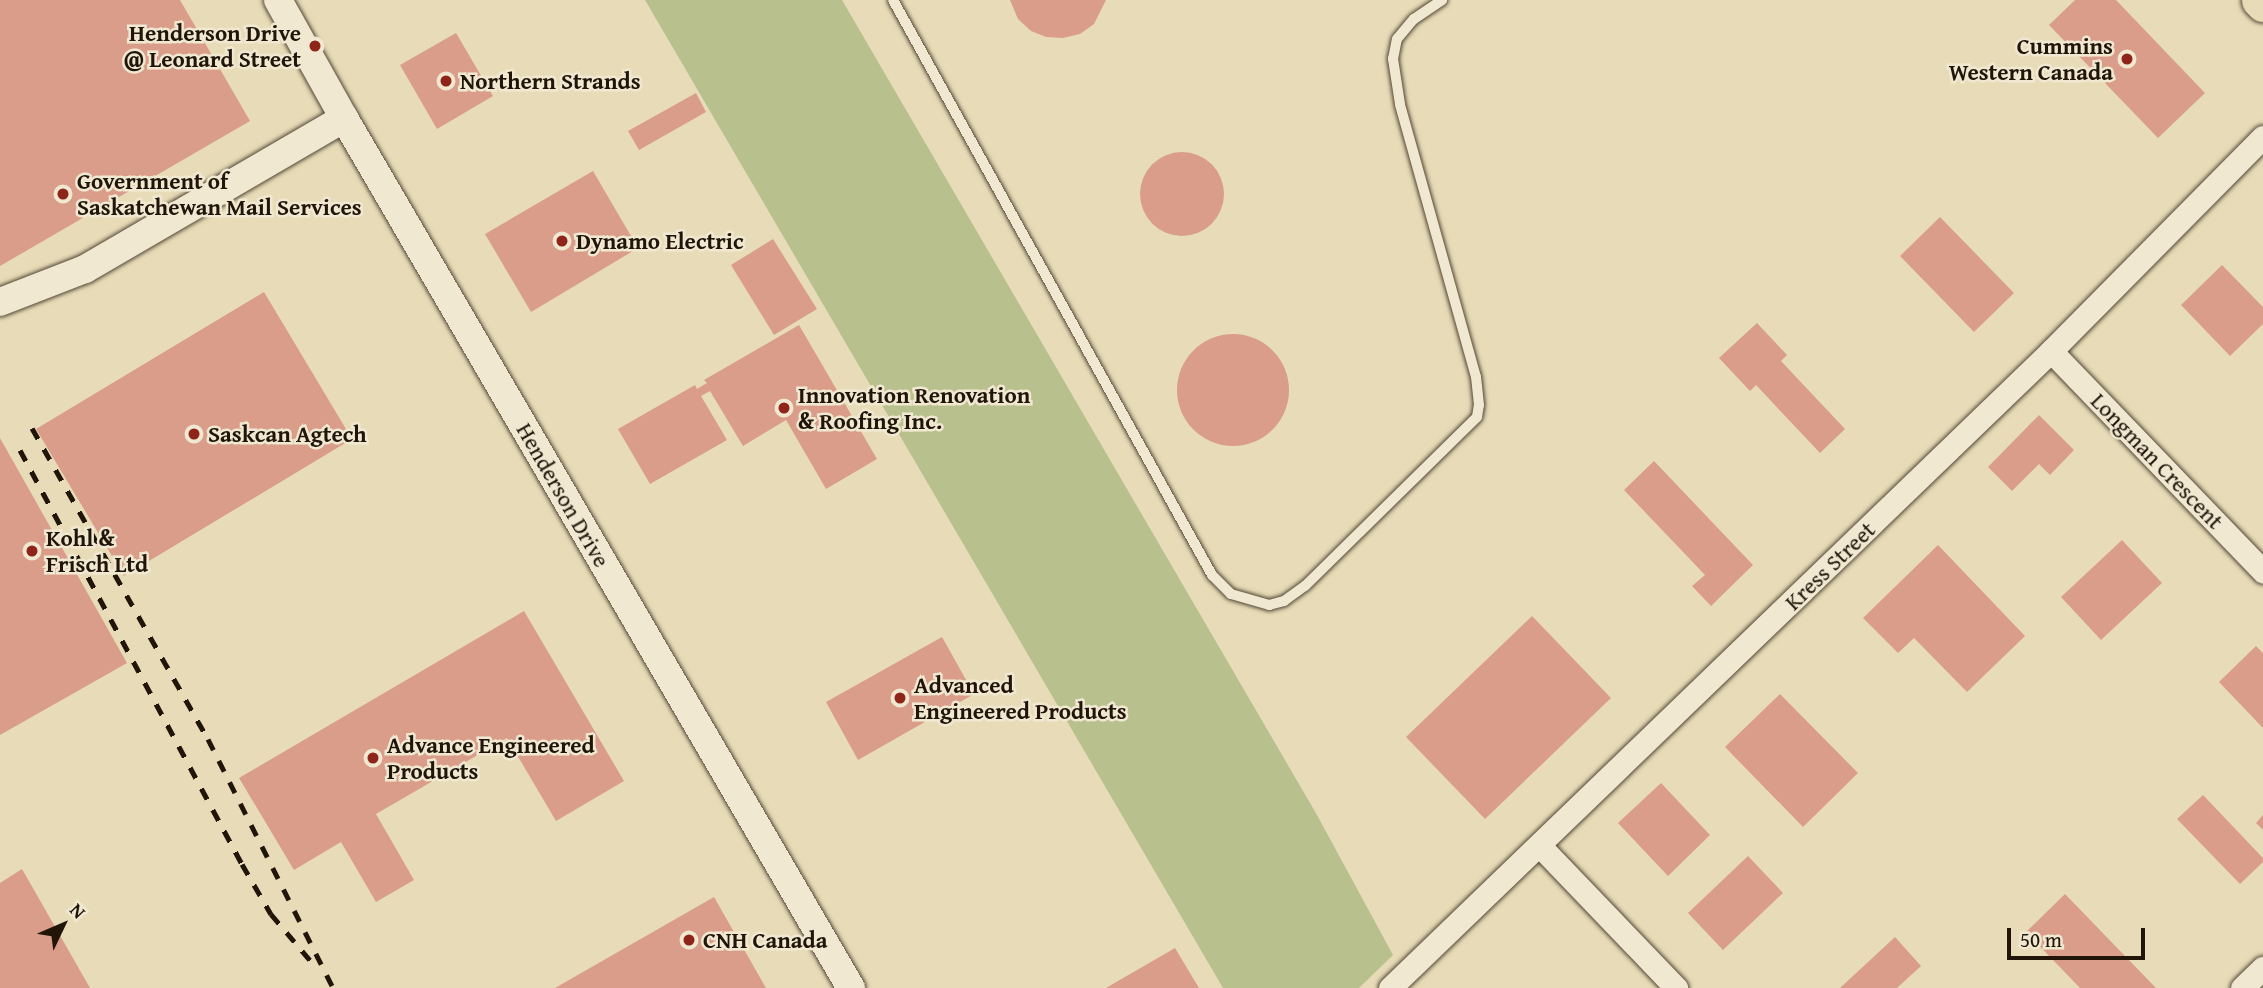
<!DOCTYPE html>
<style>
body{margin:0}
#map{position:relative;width:2263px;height:988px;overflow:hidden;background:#e8dcb8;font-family:"Gentium Book Plus",serif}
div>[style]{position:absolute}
.green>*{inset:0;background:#b8c08e}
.building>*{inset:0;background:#d99d8a}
.round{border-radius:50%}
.roads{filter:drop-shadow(0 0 2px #534736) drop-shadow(0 0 2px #534736)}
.service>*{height:10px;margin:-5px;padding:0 5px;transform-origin:5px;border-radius:5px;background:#f0e8d1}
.minor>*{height:23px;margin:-11.5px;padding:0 11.5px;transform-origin:11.5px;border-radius:11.5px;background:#f0e8d1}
.tertiary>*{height:28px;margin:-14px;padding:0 14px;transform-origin:14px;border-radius:14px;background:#f0e8d1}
.primary>*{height:35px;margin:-17.5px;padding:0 17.5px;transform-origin:17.5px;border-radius:17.5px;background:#e8dcb8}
.rail>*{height:5px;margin-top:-2.5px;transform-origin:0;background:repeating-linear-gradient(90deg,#21150a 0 12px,transparent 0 24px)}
.dots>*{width:19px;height:19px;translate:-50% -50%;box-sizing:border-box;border:4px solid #f0e8d1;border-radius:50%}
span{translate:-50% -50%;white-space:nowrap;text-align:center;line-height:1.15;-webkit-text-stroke:5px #f0e8d1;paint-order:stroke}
.poi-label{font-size:23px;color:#21150a;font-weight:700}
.right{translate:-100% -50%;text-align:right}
.left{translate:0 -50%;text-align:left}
.street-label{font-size:23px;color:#21150a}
.north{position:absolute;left:28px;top:890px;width:70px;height:70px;-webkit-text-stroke:5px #f0e8d1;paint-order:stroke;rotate:46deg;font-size:19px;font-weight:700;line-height:28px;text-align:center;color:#21150a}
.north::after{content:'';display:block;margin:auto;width:24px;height:32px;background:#21150a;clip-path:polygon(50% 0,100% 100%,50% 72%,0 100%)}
.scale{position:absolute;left:2007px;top:928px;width:138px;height:32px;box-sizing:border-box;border:4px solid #21150a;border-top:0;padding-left:9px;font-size:21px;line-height:24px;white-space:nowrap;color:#21150a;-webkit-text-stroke:5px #f0e8d1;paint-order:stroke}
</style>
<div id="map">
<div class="green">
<i style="clip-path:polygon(645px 0,842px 0,1317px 815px,1393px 955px,1359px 988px,1223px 988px)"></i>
</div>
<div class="building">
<i style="clip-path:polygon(0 0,180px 0,250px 121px,0 266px)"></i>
<i style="clip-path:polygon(1010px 0,1106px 0,1094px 24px,1080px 34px,1063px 38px,1046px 37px,1031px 31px,1018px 19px)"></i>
<i style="clip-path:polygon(2075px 0,2116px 0,2205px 93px,2158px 138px,2049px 25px)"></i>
<i style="clip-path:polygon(456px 33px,493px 96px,437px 129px,400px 65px)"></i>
<i style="clip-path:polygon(696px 93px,706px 112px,639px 150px,628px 131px)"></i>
<i class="round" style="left:1140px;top:152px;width:84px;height:84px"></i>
<i style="clip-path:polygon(593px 171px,638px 248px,531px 312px,485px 234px)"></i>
<i style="clip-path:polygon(1940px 217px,2014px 293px,1974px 332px,1900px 256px)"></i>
<i style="clip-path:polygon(773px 239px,817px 309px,774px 335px,731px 265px)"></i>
<i style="clip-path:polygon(2222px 265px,2263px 307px,2263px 324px,2230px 356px,2181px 305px)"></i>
<i style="clip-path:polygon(264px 292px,352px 439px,124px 576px,36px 429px)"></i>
<i style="clip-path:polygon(1757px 323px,1787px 355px,1781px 361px,1845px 429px,1820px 453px,1756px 385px,1750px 391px,1719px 358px)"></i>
<i style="clip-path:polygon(799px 325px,877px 459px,826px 489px,786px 420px,743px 446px,710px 391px,701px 396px,727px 440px,650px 484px,618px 429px,695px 385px,697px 389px,707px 383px,704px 380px)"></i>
<i class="round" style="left:1177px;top:334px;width:112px;height:112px"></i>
<i style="clip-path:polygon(2039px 415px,2074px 450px,2050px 475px,2039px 464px,2012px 491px,1988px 467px)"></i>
<i style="clip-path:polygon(0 438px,127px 663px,0 735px)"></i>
<i style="clip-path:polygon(1654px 461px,1753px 565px,1711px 606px,1692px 586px,1705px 575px,1624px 490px)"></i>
<i style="clip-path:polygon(2122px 540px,2162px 583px,2101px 640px,2061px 597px)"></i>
<i style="clip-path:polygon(1938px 545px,2025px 636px,1967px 692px,1914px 638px,1898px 653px,1863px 618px)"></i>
<i style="clip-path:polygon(524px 611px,624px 781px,556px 821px,507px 738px,376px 814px,414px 880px,376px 902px,341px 842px,294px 870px,239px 778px)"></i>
<i style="clip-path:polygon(1532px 616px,1611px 698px,1485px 819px,1406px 737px)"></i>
<i style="clip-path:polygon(942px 637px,974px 694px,858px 760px,826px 702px)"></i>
<i style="clip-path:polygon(2256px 646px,2263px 653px,2263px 728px,2219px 682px)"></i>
<i style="clip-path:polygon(1780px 694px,1858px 773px,1803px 827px,1725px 747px)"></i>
<i style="clip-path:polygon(1661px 783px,1710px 835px,1668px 876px,1618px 823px)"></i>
<i style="clip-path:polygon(2203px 795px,2263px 858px,2263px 862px,2240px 884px,2177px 819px)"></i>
<i style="clip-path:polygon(2263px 815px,2263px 830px,2256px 823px)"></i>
<i style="clip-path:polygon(1748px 856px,1783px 893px,1723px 950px,1688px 913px)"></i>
<i style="clip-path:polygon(22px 869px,90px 988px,0 988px,0 883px)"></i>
<i style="clip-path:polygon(2065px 894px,2156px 988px,2080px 988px,2026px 932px)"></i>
<i style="clip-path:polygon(714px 897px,766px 988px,555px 988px)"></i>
<i style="clip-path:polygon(1895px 937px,1921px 966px,1897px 988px,1840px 988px)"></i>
<i style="clip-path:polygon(1175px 948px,1199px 988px,1106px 988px)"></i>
</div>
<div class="roads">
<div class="service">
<i style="left:893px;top:0;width:658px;rotate:60.98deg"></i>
<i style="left:1212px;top:575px;width:27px;rotate:45deg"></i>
<i style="left:1231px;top:594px;width:40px;rotate:16deg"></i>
<i style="left:1269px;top:605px;width:16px;rotate:-15deg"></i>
<i style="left:1284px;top:601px;width:26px;rotate:-36deg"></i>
<i style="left:1305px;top:586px;width:241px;rotate:-44.5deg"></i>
<i style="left:1477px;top:417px;width:12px;rotate:-81deg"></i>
<i style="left:1479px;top:405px;width:28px;rotate:-96deg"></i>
<i style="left:1476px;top:377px;width:283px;rotate:-105.6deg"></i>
<i style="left:1400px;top:104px;width:46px;rotate:-98.8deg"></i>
<i style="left:1393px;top:59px;width:20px;rotate:-79deg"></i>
<i style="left:1397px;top:39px;width:26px;rotate:-50deg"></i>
<i style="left:1414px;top:19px;width:34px;rotate:-34deg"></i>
</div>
<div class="minor">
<i style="left:2051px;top:351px;width:306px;rotate:46.1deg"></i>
<i style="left:1540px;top:846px;width:197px;rotate:46.2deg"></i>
<i style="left:1390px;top:988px;width:918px;rotate:-43.94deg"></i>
<i style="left:2051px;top:351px;width:301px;rotate:-45.3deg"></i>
<i style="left:2242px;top:988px;width:29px;rotate:-44deg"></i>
</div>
<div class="tertiary">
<i style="left:278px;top:0;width:135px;rotate:60.8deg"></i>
<i style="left:344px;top:118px;width:1007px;rotate:59.77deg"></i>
<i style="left:0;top:302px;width:91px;rotate:-21.2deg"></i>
<i style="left:85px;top:269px;width:300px;rotate:-30.2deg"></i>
</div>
<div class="primary">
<i style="left:2259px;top:0;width:6px;rotate:45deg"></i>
</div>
</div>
<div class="rail">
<i style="left:32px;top:428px;width:357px;rotate:60.5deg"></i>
<i style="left:208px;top:739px;width:279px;rotate:63.3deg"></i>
<i style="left:20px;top:450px;width:470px;rotate:61.8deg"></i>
<i style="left:242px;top:864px;width:58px;rotate:59.9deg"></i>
<i style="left:271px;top:914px;width:68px;rotate:49.8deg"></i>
</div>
<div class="dots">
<i style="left:315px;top:46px;background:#8f2418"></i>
<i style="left:2127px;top:59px;background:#8f2418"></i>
<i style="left:446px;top:81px;background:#8f2418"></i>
<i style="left:63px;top:194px;background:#8f2418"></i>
<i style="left:562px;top:241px;background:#8f2418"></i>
<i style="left:784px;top:408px;background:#8f2418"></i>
<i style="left:194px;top:434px;background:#8f2418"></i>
<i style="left:32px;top:551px;background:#8f2418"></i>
<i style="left:900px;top:698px;background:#8f2418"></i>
<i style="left:373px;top:758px;background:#8f2418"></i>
<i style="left:689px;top:940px;background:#8f2418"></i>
</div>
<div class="poi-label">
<span class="right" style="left:301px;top:46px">Henderson Drive<br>@ Leonard Street</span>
<span class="right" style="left:2113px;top:59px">Cummins<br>Western Canada</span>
<span class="left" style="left:460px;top:81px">Northern Strands</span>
<span class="left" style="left:77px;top:194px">Government of<br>Saskatchewan Mail Services</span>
<span class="left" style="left:576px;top:241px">Dynamo Electric</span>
<span class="left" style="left:798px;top:408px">Innovation Renovation<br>&amp; Roofing Inc.</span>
<span class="left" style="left:208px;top:434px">Saskcan Agtech</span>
<span class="left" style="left:46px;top:551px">Kohl &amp;<br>Frisch Ltd</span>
<span class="left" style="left:914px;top:698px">Advanced<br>Engineered Products</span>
<span class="left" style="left:387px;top:758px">Advance Engineered<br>Products</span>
<span class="left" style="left:703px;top:940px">CNH Canada</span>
</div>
<div class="street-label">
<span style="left:2157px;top:461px;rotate:46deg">Longman Crescent</span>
<span style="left:563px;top:495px;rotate:60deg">Henderson Drive</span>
<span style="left:1830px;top:566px;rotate:-44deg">Kress Street</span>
</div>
<div class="north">N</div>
<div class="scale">50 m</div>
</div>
